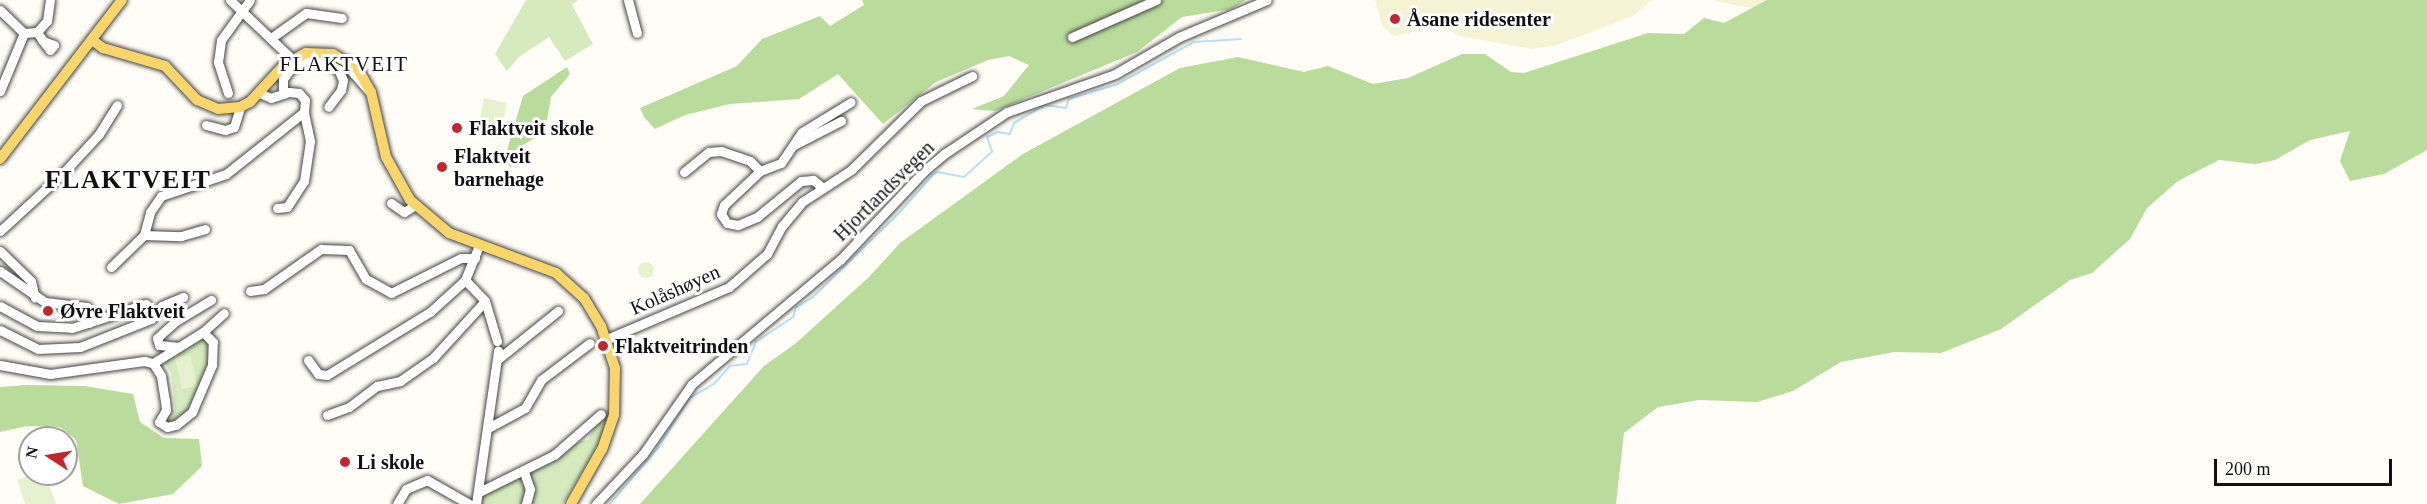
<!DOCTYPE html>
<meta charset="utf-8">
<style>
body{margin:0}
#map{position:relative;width:2427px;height:504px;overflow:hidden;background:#fffdf5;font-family:"Times New Roman",serif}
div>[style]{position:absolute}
.farmland>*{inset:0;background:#f6f3d4}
.green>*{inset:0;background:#d5ebbd}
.forest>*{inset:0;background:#b9dc9c}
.pitch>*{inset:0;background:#e6f2cf}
.round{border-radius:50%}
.stream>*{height:1.5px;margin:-0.75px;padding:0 0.75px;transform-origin:0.75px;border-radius:0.75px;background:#b9e0f7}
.roads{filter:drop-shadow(0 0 2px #444) drop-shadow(0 0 2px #444)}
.minor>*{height:9px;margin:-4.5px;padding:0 4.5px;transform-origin:4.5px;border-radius:4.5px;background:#fff}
.major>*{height:10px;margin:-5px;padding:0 5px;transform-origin:5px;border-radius:5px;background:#f9d66b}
.dots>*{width:16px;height:16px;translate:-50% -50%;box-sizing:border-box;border:3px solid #fff;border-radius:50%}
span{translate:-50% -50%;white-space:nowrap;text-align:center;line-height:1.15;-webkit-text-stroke:6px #fff;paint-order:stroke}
.poi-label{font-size:20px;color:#111;font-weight:700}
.left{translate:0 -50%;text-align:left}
.street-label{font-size:20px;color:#111}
.neighbourhood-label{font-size:21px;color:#111;letter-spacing:1.5px}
.district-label{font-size:26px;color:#111;font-weight:700;letter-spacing:1.5px}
.north{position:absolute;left:18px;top:426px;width:60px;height:60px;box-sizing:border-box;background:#fff;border:2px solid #a0a0a0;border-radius:50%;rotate:282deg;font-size:16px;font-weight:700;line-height:24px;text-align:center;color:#111}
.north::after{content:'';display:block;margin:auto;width:21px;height:27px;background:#c4262e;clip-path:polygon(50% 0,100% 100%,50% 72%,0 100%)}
.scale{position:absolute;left:2214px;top:459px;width:178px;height:27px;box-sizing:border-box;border:3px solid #111;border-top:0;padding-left:8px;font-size:18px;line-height:21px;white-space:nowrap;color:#111;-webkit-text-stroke:4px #fff;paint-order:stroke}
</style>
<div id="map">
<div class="farmland">
<i style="clip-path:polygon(1375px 0,1652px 0,1633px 16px,1557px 45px,1531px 49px,1461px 36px,1440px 26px,1394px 36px,1382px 26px)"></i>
<i style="clip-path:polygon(1712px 0,1803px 0,1750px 8px)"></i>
</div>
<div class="green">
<i style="clip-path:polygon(526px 0,578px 0,572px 5px,593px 44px,565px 61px,549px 37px,519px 57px,507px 71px,495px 54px)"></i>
<i style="clip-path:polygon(203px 337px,211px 343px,208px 368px,191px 410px,170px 424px,164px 420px,166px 415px,175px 409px,171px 373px,163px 361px,178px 356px,177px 351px)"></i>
<i style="clip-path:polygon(600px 416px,609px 416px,600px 441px,563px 504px,528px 504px,529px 474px,578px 442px,588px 440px)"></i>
<i style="clip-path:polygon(520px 477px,526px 482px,524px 504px,480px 504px,482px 496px)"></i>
</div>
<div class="forest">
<i style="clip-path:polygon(862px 0,1246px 0,1231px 9px,1182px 17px,1137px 52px,995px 111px,972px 109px,1004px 96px,1029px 65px,1009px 56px,988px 60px,936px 82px,883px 124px,838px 74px,799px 99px,730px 104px,685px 115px,655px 129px,644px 117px,640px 108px,737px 66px,762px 39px,820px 16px,830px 26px,864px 5px)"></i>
<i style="clip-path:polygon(1767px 0,2427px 0,2427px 150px,2384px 174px,2350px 181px,2340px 161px,2350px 131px,2310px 140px,2275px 160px,2256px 164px,2219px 160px,2178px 181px,2147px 208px,2130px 239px,2092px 273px,2070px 280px,2001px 329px,1941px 353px,1894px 352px,1841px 362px,1793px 391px,1757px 402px,1699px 400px,1658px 407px,1624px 433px,1616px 504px,640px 504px,764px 366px,795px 344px,869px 277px,900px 243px,1023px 154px,1180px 68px,1238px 57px,1304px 72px,1328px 66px,1373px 84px,1408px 78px,1462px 54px,1485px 54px,1511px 72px,1524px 73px,1648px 33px,1684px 34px,1704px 18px,1724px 23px)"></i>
<i style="clip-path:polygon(567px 67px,570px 74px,551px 97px,545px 132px,523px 145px,524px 163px,510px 167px,505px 157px,523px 96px)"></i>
<i style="clip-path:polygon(27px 385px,84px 386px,133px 394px,140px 422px,164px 438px,199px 439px,202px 466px,173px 494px,119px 504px,83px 486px,76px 440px,60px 427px,27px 426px,0 432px,0 387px)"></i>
</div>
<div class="pitch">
<i style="clip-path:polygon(484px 98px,507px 103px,500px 139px,477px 135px)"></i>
<i class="round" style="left:638px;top:262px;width:16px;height:16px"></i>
<i style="clip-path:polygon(190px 355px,197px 386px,182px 389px,175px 358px)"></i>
<i style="clip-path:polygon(34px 474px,45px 474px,56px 504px,25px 504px,17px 480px)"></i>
</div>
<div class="stream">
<i style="left:610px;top:504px;width:72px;rotate:-49.5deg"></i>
<i style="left:657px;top:449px;width:61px;rotate:-57.1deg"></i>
<i style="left:690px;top:398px;width:28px;rotate:-30deg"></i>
<i style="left:714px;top:384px;width:24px;rotate:-48deg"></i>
<i style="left:730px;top:366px;width:17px;rotate:-7deg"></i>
<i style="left:747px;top:364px;width:24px;rotate:-68deg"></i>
<i style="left:756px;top:342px;width:45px;rotate:-34deg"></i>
<i style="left:793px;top:317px;width:9px;rotate:-72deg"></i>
<i style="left:796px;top:308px;width:20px;rotate:-33deg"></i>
<i style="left:813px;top:297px;width:123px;rotate:-44.3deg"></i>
<i style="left:901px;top:211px;width:48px;rotate:-48.4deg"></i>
<i style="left:933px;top:175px;width:6px;rotate:-31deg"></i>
<i style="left:938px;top:172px;width:26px;rotate:11deg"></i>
<i style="left:964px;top:177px;width:38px;rotate:-42deg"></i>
<i style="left:992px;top:152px;width:16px;rotate:-108deg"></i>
<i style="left:987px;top:137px;width:12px;rotate:-24deg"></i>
<i style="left:998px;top:132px;width:12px;rotate:9deg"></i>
<i style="left:1010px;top:134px;width:12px;rotate:-70deg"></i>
<i style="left:1014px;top:123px;width:36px;rotate:-30deg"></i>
<i style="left:1045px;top:105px;width:21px;rotate:8deg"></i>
<i style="left:1066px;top:108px;width:9px;rotate:-72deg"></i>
<i style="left:1069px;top:99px;width:51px;rotate:-17deg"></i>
<i style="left:1118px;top:84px;width:87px;rotate:-28.9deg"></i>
<i style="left:1194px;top:42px;width:47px;rotate:-3.7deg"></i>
</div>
<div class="roads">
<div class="minor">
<i style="left:230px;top:0;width:86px;rotate:43.6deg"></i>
<i style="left:628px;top:0;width:34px;rotate:75deg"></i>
<i style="left:0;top:10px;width:33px;rotate:44deg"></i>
<i style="left:24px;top:33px;width:63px;rotate:112.5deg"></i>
<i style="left:37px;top:32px;width:15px;rotate:-48deg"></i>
<i style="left:47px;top:21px;width:21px;rotate:-82deg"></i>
<i style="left:24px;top:33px;width:13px;rotate:-4deg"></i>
<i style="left:37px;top:32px;width:11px;rotate:56deg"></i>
<i style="left:43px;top:41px;width:11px;rotate:52deg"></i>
<i style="left:50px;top:50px;width:6px;rotate:-51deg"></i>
<i style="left:54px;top:45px;width:12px;rotate:-160deg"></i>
<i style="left:1072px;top:37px;width:92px;rotate:-23.8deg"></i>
<i style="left:271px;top:38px;width:43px;rotate:-35.5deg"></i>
<i style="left:306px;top:13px;width:36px;rotate:8deg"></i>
<i style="left:350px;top:62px;width:5px;rotate:112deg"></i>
<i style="left:348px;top:67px;width:33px;rotate:49deg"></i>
<i style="left:228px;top:93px;width:33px;rotate:-108deg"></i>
<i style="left:218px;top:62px;width:22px;rotate:-82deg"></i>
<i style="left:221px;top:40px;width:49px;rotate:-54.1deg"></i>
<i style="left:283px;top:94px;width:15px;rotate:-90deg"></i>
<i style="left:283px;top:79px;width:14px;rotate:-54deg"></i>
<i style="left:291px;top:68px;width:15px;rotate:-23deg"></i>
<i style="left:305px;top:62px;width:19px"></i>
<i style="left:324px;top:62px;width:16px;rotate:27deg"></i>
<i style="left:338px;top:69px;width:12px;rotate:66deg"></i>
<i style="left:343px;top:80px;width:10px;rotate:101deg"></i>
<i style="left:341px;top:90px;width:21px;rotate:127deg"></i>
<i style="left:206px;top:125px;width:20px;rotate:15deg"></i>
<i style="left:225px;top:130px;width:9px;rotate:-18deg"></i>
<i style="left:234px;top:127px;width:21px;rotate:-73deg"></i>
<i style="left:794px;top:145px;width:53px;rotate:-27.1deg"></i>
<i style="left:684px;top:172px;width:32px;rotate:-39deg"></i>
<i style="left:709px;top:152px;width:12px;rotate:-5deg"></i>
<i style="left:721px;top:151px;width:31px;rotate:19deg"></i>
<i style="left:750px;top:161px;width:14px;rotate:45deg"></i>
<i style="left:823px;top:188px;width:13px;rotate:-141deg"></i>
<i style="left:813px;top:180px;width:12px;rotate:175deg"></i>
<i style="left:801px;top:181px;width:57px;rotate:140.7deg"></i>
<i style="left:757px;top:217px;width:21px;rotate:157deg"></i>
<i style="left:738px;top:225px;width:11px;rotate:-170deg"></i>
<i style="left:727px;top:223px;width:11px;rotate:-124deg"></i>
<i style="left:721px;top:214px;width:9px;rotate:-72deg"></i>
<i style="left:724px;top:205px;width:50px;rotate:-43.4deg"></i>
<i style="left:760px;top:171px;width:22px;rotate:-21deg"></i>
<i style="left:781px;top:163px;width:37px;rotate:-56deg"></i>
<i style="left:802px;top:132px;width:57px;rotate:-31.5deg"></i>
<i style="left:391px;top:203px;width:16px;rotate:35deg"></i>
<i style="left:404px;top:212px;width:13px;rotate:-32deg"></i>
<i style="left:277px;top:208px;width:10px;rotate:-6deg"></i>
<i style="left:287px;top:207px;width:31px;rotate:-57deg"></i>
<i style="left:304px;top:181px;width:40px;rotate:-81.5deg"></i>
<i style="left:310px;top:141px;width:30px;rotate:-102deg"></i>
<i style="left:0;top:231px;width:88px;rotate:-42.7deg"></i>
<i style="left:65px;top:171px;width:50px;rotate:-47.4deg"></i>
<i style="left:99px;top:134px;width:34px;rotate:-58deg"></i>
<i style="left:144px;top:235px;width:37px;rotate:2deg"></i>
<i style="left:181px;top:236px;width:25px;rotate:-16deg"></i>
<i style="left:0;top:251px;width:43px;rotate:44.1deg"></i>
<i style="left:31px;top:281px;width:17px;rotate:77deg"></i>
<i style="left:111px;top:267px;width:46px;rotate:-44.1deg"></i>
<i style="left:144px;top:235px;width:24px;rotate:-75deg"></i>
<i style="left:150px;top:212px;width:19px;rotate:-55deg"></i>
<i style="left:161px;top:196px;width:69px;rotate:-18.7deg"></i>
<i style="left:226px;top:174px;width:100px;rotate:-38.5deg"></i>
<i style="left:304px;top:112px;width:12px;rotate:-85deg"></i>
<i style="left:305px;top:100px;width:9px;rotate:-131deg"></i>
<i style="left:299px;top:93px;width:10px;rotate:-174deg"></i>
<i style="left:289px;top:92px;width:19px;rotate:162deg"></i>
<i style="left:271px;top:98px;width:12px;rotate:-156deg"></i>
<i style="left:0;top:271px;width:55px;rotate:34.6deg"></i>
<i style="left:45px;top:302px;width:42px;rotate:6.8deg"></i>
<i style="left:87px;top:307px;width:16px;rotate:83deg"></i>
<i style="left:465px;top:280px;width:29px;rotate:46deg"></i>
<i style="left:485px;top:301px;width:42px;rotate:73.3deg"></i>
<i style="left:250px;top:291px;width:14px;rotate:-8deg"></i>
<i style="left:264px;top:289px;width:70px;rotate:-35.1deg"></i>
<i style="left:321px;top:249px;width:28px;rotate:2deg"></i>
<i style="left:349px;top:250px;width:34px;rotate:60deg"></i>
<i style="left:366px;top:279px;width:29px;rotate:29deg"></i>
<i style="left:391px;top:293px;width:78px;rotate:-26.6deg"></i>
<i style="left:461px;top:258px;width:14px"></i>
<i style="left:0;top:306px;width:42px;rotate:28.4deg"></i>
<i style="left:37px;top:326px;width:35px;rotate:3deg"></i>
<i style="left:72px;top:328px;width:78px;rotate:-18deg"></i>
<i style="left:0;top:330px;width:42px;rotate:26.6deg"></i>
<i style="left:38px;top:349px;width:42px;rotate:-2.7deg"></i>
<i style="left:80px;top:347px;width:76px;rotate:-21.5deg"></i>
<i style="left:151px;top:319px;width:17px;rotate:-50deg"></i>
<i style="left:162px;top:306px;width:23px;rotate:-23deg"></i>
<i style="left:607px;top:339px;width:133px;rotate:-23.1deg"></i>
<i style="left:729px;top:287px;width:50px;rotate:-41deg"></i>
<i style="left:767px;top:254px;width:32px;rotate:-62deg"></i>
<i style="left:782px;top:226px;width:31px;rotate:-50deg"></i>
<i style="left:802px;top:202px;width:59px;rotate:-33.1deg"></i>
<i style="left:851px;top:170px;width:98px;rotate:-44.6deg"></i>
<i style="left:921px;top:101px;width:57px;rotate:-26.1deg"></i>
<i style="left:179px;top:347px;width:20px;rotate:-174deg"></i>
<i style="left:159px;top:345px;width:7px;rotate:-106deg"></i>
<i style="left:157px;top:338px;width:25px;rotate:-42deg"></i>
<i style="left:176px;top:321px;width:41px;rotate:-31deg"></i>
<i style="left:498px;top:359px;width:77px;rotate:-38.7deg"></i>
<i style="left:308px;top:360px;width:17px;rotate:54deg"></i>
<i style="left:318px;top:374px;width:9px;rotate:6deg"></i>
<i style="left:327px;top:375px;width:121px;rotate:-31.5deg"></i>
<i style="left:430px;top:312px;width:47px;rotate:-42.4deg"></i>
<i style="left:465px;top:280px;width:37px;rotate:-68deg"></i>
<i style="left:153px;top:363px;width:15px;rotate:58deg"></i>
<i style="left:161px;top:376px;width:24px;rotate:81deg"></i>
<i style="left:165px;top:400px;width:10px;rotate:84deg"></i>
<i style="left:166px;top:410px;width:14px;rotate:120deg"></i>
<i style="left:159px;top:422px;width:9px;rotate:32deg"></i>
<i style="left:167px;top:427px;width:9px;rotate:-13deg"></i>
<i style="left:176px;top:425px;width:21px;rotate:-39deg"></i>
<i style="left:192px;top:412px;width:51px;rotate:-66.9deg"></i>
<i style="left:212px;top:365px;width:23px;rotate:-88deg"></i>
<i style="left:213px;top:342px;width:14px;rotate:-135deg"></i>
<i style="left:0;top:365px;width:51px;rotate:10.2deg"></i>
<i style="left:50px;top:374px;width:95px;rotate:-7.9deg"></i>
<i style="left:144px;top:361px;width:9px;rotate:13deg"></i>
<i style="left:153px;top:363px;width:59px;rotate:-31.8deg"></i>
<i style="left:203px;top:332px;width:28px;rotate:-42deg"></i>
<i style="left:327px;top:415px;width:23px;rotate:-20deg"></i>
<i style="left:349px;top:407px;width:35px;rotate:-37deg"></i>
<i style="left:377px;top:386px;width:24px;rotate:-12deg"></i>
<i style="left:400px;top:381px;width:40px;rotate:-34.9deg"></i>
<i style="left:433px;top:358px;width:77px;rotate:-47.6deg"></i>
<i style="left:488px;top:428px;width:42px;rotate:-28.4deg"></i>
<i style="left:525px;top:408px;width:32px;rotate:-60deg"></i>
<i style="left:541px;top:380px;width:61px;rotate:-37.1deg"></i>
<i style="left:524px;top:472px;width:18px;rotate:71deg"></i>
<i style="left:530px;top:489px;width:16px;rotate:105deg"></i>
<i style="left:479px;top:492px;width:84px;rotate:-26.3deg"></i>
<i style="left:554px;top:455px;width:62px;rotate:-41.1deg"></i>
<i style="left:397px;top:504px;width:17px;rotate:-59deg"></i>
<i style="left:406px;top:489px;width:23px;rotate:-23deg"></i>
<i style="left:427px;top:480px;width:48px;rotate:29.7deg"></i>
<i style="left:476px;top:504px;width:155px;rotate:-81.8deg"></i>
<i style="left:596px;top:504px;width:69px;rotate:-46.8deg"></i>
<i style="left:643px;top:454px;width:85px;rotate:-55deg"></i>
<i style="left:692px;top:384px;width:193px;rotate:-40deg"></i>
<i style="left:840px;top:260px;width:124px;rotate:-46.6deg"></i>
<i style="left:925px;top:170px;width:25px;rotate:-40deg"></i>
<i style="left:944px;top:154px;width:76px;rotate:-33.7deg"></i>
<i style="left:1007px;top:112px;width:114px;rotate:-19.4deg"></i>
<i style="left:1115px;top:74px;width:74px;rotate:-30deg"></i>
<i style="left:1179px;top:37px;width:95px;rotate:-22.8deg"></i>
</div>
<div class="major">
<i style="left:92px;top:40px;width:14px;rotate:36deg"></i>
<i style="left:103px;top:48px;width:65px;rotate:16.2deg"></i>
<i style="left:165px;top:66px;width:47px;rotate:46.7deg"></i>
<i style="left:197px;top:100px;width:23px;rotate:23deg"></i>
<i style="left:218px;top:109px;width:22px;rotate:-5deg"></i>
<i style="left:240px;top:107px;width:11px;rotate:-27deg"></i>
<i style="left:250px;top:102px;width:50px;rotate:-47.4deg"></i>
<i style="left:284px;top:65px;width:25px;rotate:-29deg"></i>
<i style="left:306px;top:53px;width:27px;rotate:2deg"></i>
<i style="left:333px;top:54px;width:29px;rotate:31deg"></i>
<i style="left:358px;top:69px;width:26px;rotate:61deg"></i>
<i style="left:371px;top:92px;width:67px;rotate:77deg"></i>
<i style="left:386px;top:157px;width:49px;rotate:60.8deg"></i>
<i style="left:410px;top:200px;width:51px;rotate:40.2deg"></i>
<i style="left:449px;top:233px;width:114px;rotate:20.5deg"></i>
<i style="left:556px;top:273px;width:38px;rotate:42deg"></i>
<i style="left:584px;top:298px;width:33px;rotate:59deg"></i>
<i style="left:601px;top:326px;width:44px;rotate:71.6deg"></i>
<i style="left:615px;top:368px;width:47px;rotate:91.2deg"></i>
<i style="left:614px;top:415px;width:36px;rotate:109deg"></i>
<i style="left:602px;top:449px;width:63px;rotate:119.4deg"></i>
<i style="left:0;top:159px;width:200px;rotate:-52.5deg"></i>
</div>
</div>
<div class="dots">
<i style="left:1395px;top:19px;background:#c4262e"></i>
<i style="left:457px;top:128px;background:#c4262e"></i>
<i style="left:442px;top:167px;background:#c4262e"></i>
<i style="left:48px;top:311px;background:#c4262e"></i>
<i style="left:603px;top:346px;background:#c4262e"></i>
<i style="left:345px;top:462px;background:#c4262e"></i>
</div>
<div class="poi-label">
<span class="left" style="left:1407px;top:19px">Åsane ridesenter</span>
<span class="left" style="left:469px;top:128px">Flaktveit skole</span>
<span class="left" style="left:454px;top:168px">Flaktveit<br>barnehage</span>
<span class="left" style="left:60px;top:311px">Øvre Flaktveit</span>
<span class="left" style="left:615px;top:346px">Flaktveitrinden</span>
<span class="left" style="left:357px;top:462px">Li skole</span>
</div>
<div class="street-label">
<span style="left:884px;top:191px;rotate:-45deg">Hjortlandsvegen</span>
<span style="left:675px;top:290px;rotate:-24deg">Kolåshøyen</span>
</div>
<div class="neighbourhood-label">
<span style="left:344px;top:64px">FLAKTVEIT</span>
</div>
<div class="district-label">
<span style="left:128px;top:180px">FLAKTVEIT</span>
</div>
<div class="north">N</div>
<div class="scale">200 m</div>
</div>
